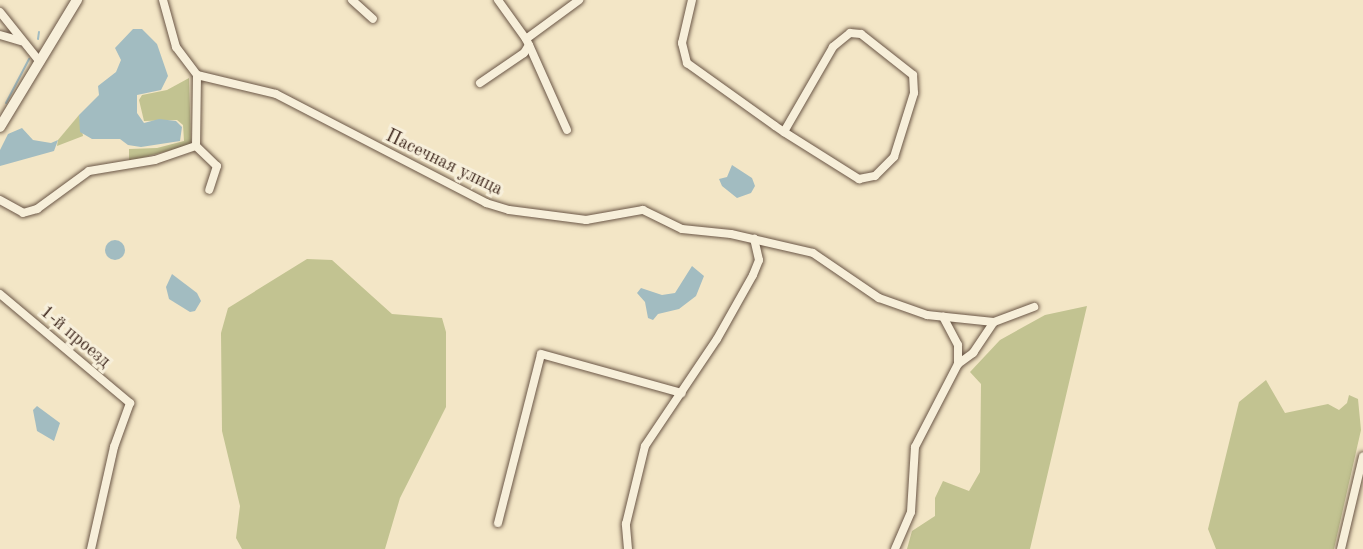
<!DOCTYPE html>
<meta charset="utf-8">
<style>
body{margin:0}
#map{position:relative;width:1363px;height:549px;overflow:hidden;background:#f3e6c6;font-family:"Old Standard TT",serif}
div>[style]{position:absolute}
.green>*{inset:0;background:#c2c391}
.water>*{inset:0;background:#a2bcc1}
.round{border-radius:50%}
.stream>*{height:2px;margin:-1px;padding:0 1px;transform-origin:1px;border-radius:1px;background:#a2bcc1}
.roads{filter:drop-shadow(0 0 2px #6a5646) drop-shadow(0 0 2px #6a5646)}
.street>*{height:8px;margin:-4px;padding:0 4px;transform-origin:4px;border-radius:4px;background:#f7efda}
.secondary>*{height:10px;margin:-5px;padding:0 5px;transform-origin:5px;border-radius:5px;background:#f7efda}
span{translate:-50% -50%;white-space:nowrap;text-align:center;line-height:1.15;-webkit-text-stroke:6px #f7efda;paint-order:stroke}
.street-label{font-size:18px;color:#3d261c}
</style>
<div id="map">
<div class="green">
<i style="clip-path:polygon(189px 78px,191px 145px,129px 161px,129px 149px,157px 148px,184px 141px,183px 125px,177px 120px,144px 121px,139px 100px,142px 95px,167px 90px)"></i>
<i style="clip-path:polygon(79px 115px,83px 136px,57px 146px,58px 140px)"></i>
<i style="clip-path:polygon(307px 259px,332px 260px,392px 314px,442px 318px,446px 332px,446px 407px,400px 498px,385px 549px,242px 549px,236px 538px,240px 506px,222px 431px,221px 333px,228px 308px)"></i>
<i style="clip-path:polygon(1087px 306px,1030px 549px,907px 549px,912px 531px,935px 516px,935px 498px,943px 481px,969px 491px,980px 472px,981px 384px,970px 372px,1000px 340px,1045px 315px)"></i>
<i style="clip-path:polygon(1266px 380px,1285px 413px,1328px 404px,1339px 410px,1347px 403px,1349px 395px,1358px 399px,1361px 430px,1334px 549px,1216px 549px,1208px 529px,1239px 402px)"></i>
</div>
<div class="water">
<i style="clip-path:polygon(133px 29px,142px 29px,157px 44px,168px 76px,161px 90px,137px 95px,137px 113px,144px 123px,159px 119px,176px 121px,182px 127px,180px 141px,141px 147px,128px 145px,120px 139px,92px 139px,80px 132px,79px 115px,99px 95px,98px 86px,116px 72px,121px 60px,115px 48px)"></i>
<i style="clip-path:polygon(22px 128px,33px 140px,51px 143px,58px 140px,54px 151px,0 166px,0 150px,8px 134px)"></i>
<i style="clip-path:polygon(732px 165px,752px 178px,755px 186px,751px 193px,737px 198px,722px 186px,719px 179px,727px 177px)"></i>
<i class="round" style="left:105px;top:240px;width:20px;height:20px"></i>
<i style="clip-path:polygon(692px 266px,704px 276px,696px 296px,679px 309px,658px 314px,653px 320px,648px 318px,645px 302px,637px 293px,641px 288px,662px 295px,675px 293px)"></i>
<i style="clip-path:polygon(172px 274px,197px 293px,201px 301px,195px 311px,190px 312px,169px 299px,166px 287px)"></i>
<i style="clip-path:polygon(37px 406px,60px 423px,54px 441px,37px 431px,33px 410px)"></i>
</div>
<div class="stream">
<i style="left:38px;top:39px;width:7px;rotate:-82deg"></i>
<i style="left:6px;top:103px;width:50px;rotate:-62.4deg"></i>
</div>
<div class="roads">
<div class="street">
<i style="left:163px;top:0;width:49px;rotate:74.5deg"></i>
<i style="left:176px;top:47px;width:35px;rotate:53deg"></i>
<i style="left:197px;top:75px;width:81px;rotate:13.5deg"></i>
<i style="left:276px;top:94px;width:237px;rotate:27.4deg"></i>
<i style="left:486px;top:203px;width:24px;rotate:17deg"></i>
<i style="left:509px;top:210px;width:78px;rotate:7.4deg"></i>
<i style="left:586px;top:220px;width:58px;rotate:-10deg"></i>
<i style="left:643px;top:210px;width:43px;rotate:26deg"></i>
<i style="left:682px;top:229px;width:49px;rotate:5.8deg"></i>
<i style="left:731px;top:234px;width:84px;rotate:13deg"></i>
<i style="left:813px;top:253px;width:80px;rotate:34.3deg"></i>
<i style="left:879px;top:298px;width:51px;rotate:19.5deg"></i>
<i style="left:927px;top:315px;width:67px;rotate:6deg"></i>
<i style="left:994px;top:322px;width:43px;rotate:-20.6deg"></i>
<i style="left:352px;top:0;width:28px;rotate:42deg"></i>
<i style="left:498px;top:0;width:48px;rotate:54.3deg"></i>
<i style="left:692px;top:0;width:44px;rotate:103.1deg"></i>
<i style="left:682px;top:43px;width:21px;rotate:76deg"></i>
<i style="left:687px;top:63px;width:108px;rotate:35.6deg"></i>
<i style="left:775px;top:126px;width:11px;rotate:34deg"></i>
<i style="left:784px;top:132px;width:89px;rotate:32.1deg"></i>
<i style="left:859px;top:179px;width:16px;rotate:-11deg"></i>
<i style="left:875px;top:176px;width:27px;rotate:-45deg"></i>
<i style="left:894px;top:157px;width:67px;rotate:-72.6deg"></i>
<i style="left:914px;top:93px;width:18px;rotate:-93deg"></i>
<i style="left:913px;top:75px;width:66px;rotate:-141.7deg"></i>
<i style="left:861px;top:34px;width:11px;rotate:-175deg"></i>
<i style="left:850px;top:33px;width:22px;rotate:141deg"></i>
<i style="left:833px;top:47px;width:98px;rotate:120deg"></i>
<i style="left:0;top:12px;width:64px;rotate:51.3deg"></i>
<i style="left:0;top:35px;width:22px;rotate:16deg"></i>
<i style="left:529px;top:45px;width:93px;rotate:65.9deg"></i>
<i style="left:197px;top:75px;width:71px;rotate:90.8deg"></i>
<i style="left:196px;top:146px;width:29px;rotate:44deg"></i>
<i style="left:217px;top:166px;width:25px;rotate:108deg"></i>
<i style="left:480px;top:83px;width:53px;rotate:-34.3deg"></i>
<i style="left:524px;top:53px;width:9px;rotate:-58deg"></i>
<i style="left:529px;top:45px;width:7px;rotate:-117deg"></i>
<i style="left:526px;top:39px;width:66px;rotate:-36.3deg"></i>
<i style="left:0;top:200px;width:26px;rotate:29deg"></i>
<i style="left:23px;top:213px;width:15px;rotate:-16deg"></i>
<i style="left:37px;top:209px;width:64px;rotate:-36.2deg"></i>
<i style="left:89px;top:171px;width:67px;rotate:-9.5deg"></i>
<i style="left:155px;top:160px;width:43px;rotate:-18.9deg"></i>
<i style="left:0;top:294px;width:170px;rotate:40deg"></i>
<i style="left:130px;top:403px;width:47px;rotate:110deg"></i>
<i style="left:114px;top:447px;width:105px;rotate:102.7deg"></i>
<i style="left:958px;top:364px;width:19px;rotate:-36deg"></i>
<i style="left:973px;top:353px;width:37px;rotate:-56deg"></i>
<i style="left:498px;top:523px;width:174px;rotate:-75.7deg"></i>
<i style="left:541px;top:354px;width:146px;rotate:15.5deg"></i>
<i style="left:628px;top:549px;width:25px;rotate:-95deg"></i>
<i style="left:626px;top:524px;width:80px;rotate:-76.3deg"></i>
<i style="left:645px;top:446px;width:129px;rotate:-56.1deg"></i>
<i style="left:717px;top:339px;width:73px;rotate:-60.6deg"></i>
<i style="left:753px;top:275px;width:16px;rotate:-68deg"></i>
<i style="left:759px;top:260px;width:22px;rotate:-103deg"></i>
<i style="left:895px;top:549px;width:40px;rotate:-66.6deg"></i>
<i style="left:911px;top:512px;width:65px;rotate:-86.5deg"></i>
<i style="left:915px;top:447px;width:93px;rotate:-62.6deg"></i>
<i style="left:958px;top:364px;width:19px;rotate:-90deg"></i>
<i style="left:958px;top:345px;width:32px;rotate:-118deg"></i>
<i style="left:1341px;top:549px;width:95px;rotate:-76.6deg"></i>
</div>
<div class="secondary">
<i style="left:0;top:127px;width:149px;rotate:-58.8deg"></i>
</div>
</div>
<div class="street-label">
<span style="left:444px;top:163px;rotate:26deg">Пасечная улица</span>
<span style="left:75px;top:337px;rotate:40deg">1-й проезд</span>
</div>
</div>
